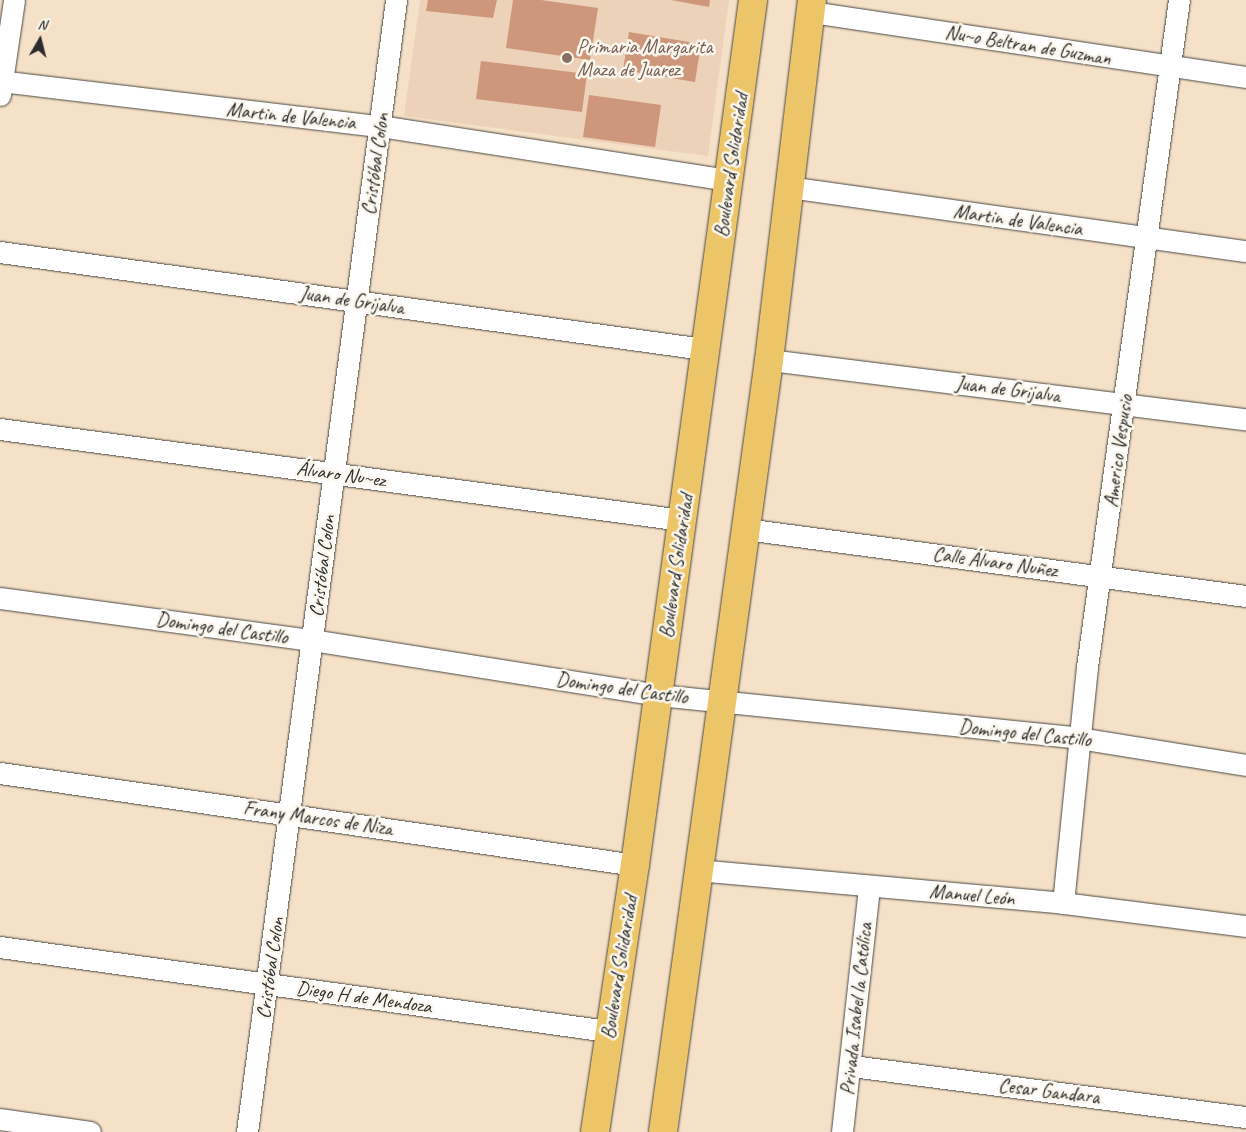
<!DOCTYPE html>
<meta charset="utf-8">
<style>
body{margin:0}
#map{position:relative;width:1246px;height:1132px;overflow:hidden;background:#f5e1c7;font-family:Caveat,sans-serif}
div>[style]{position:absolute}
.built>*{inset:0;background:#edd2ba}
.building>*{inset:0;background:#ce967a}
.roads{filter:drop-shadow(0 0 1px #494642) drop-shadow(0 0 1px #494642)}
.street>*{height:21px;margin:-10.5px;padding:0 10.5px;transform-origin:10.5px;border-radius:10.5px;background:#fff}
.primary>*{height:28px;margin:-14px;padding:0 14px;transform-origin:14px;border-radius:14px;background:#edc569}
.dots>*{width:14px;height:14px;translate:-50% -50%;box-sizing:border-box;border:2px solid #fbf7ec;border-radius:50%}
span{translate:-50% -50%;white-space:nowrap;text-align:center;line-height:1.15;-webkit-text-stroke:5px #fbf7ec;paint-order:stroke}
.street-label{font-size:20px;color:#2b2b2b}
.education-label{font-size:20px;color:#785e54}
.left{translate:0 -50%;text-align:left}
.north{position:absolute;left:15px;top:15px;width:50px;height:50px;-webkit-text-stroke:4px #fbf7ec;paint-order:stroke;rotate:8deg;font-size:14px;font-weight:700;line-height:20px;text-align:center;color:#2b2b2b}
.north::after{content:'';display:block;margin:auto;width:18px;height:22px;background:#2b2b2b;clip-path:polygon(50% 0,100% 100%,50% 72%,0 100%)}
</style>
<div id="map">
<div class="built">
<i style="clip-path:polygon(420px 0,729px 0,708px 156px,404px 116px)"></i>
</div>
<div class="building">
<i style="clip-path:polygon(428px 0,497px 0,493px 18px,426px 11px)"></i>
<i style="clip-path:polygon(513px 0,541px 0,598px 8px,590px 60px,506px 48px)"></i>
<i style="clip-path:polygon(671px 0,710px 0,709px 7px)"></i>
<i style="clip-path:polygon(629px 32px,701px 44px,695px 82px,623px 70px)"></i>
<i style="clip-path:polygon(481px 61px,587px 74px,582px 112px,476px 99px)"></i>
<i style="clip-path:polygon(589px 95px,661px 105px,655px 147px,583px 137px)"></i>
</div>
<div class="roads">
<div class="street">
<i style="left:811px;top:12px;width:440px;rotate:8.5deg"></i>
<i style="left:0;top:81px;width:383px;rotate:6.8deg"></i>
<i style="left:380px;top:126px;width:354px;rotate:8.8deg"></i>
<i style="left:0;top:95px;width:96px;rotate:-81.6deg"></i>
<i style="left:789px;top:187px;width:461px;rotate:8deg"></i>
<i style="left:0;top:252px;width:711px;rotate:7.85deg"></i>
<i style="left:769px;top:360px;width:481px;rotate:7.1deg"></i>
<i style="left:0;top:429px;width:688px;rotate:7.6deg"></i>
<i style="left:745px;top:529px;width:505px;rotate:7.62deg"></i>
<i style="left:0;top:598px;width:315px;rotate:7.7deg"></i>
<i style="left:312px;top:640px;width:351px;rotate:9deg"></i>
<i style="left:659px;top:695px;width:422px;rotate:5.8deg"></i>
<i style="left:1079px;top:738px;width:169px;rotate:9.2deg"></i>
<i style="left:0;top:773px;width:642px;rotate:8.24deg"></i>
<i style="left:696px;top:870px;width:368px;rotate:5.1deg"></i>
<i style="left:1063px;top:903px;width:184px;rotate:7.2deg"></i>
<i style="left:1063px;top:903px;width:237px;rotate:-84.2deg"></i>
<i style="left:1087px;top:667px;width:673px;rotate:-82.15deg"></i>
<i style="left:0;top:947px;width:614px;rotate:7.87deg"></i>
<i style="left:852px;top:1066px;width:397px;rotate:7.4deg"></i>
<i style="left:0;top:1119px;width:91px;rotate:8.2deg"></i>
<i style="left:247px;top:1132px;width:1142px;rotate:-82.5deg"></i>
<i style="left:842px;top:1132px;width:247px;rotate:-83.7deg"></i>
</div>
<div class="primary">
<i style="left:595px;top:1132px;width:270px;rotate:-81.5deg"></i>
<i style="left:635px;top:865px;width:873px;rotate:-82.23deg"></i>
<i style="left:663px;top:1132px;width:779px;rotate:-82.18deg"></i>
<i style="left:769px;top:360px;width:363px;rotate:-83.2deg"></i>
</div>
</div>
<div class="dots">
<i style="left:567px;top:58px;background:#8d6e63"></i>
</div>
<div class="street-label">
<span style="left:1028px;top:45px;rotate:9deg">Nu~o Beltran de Guzman</span>
<span style="left:291px;top:116px;rotate:6deg">Martin de Valencia</span>
<span style="left:375px;top:164px;rotate:-82deg">Cristóbal Colon</span>
<span style="left:731px;top:165px;rotate:-82deg">Boulevard Solidaridad</span>
<span style="left:1018px;top:220px;rotate:8deg">Martin de Valencia</span>
<span style="left:352px;top:300px;rotate:8deg">Juan de Grijalva</span>
<span style="left:1008px;top:389px;rotate:7deg">Juan de Grijalva</span>
<span style="left:1118px;top:451px;rotate:-82deg">Americo Vespusio</span>
<span style="left:341px;top:474px;rotate:8deg">Álvaro Nu~ez</span>
<span style="left:995px;top:562px;rotate:8deg">Calle Álvaro Nuñez</span>
<span style="left:322px;top:566px;rotate:-83deg">Cristóbal Colon</span>
<span style="left:676px;top:566px;rotate:-82deg">Boulevard Solidaridad</span>
<span style="left:222px;top:628px;rotate:8deg">Domingo del Castillo</span>
<span style="left:622px;top:688px;rotate:8deg">Domingo del Castillo</span>
<span style="left:1025px;top:733px;rotate:6deg">Domingo del Castillo</span>
<span style="left:318px;top:818px;rotate:8deg">Frany Marcos de Niza</span>
<span style="left:972px;top:895px;rotate:5deg">Manuel León</span>
<span style="left:619px;top:967px;rotate:-81deg">Boulevard Solidaridad</span>
<span style="left:270px;top:968px;rotate:-82deg">Cristóbal Colon</span>
<span style="left:364px;top:997px;rotate:8deg">Diego H de Mendoza</span>
<span style="left:856px;top:1009px;rotate:-84deg">Privada Isabel la Católica</span>
<span style="left:1049px;top:1091px;rotate:7deg">Cesar Gandara</span>
</div>
<div class="education-label">
<span class="left" style="left:577px;top:58px">Primaria Margarita<br>Maza de Juarez</span>
</div>
<div class="north">N</div>
</div>
